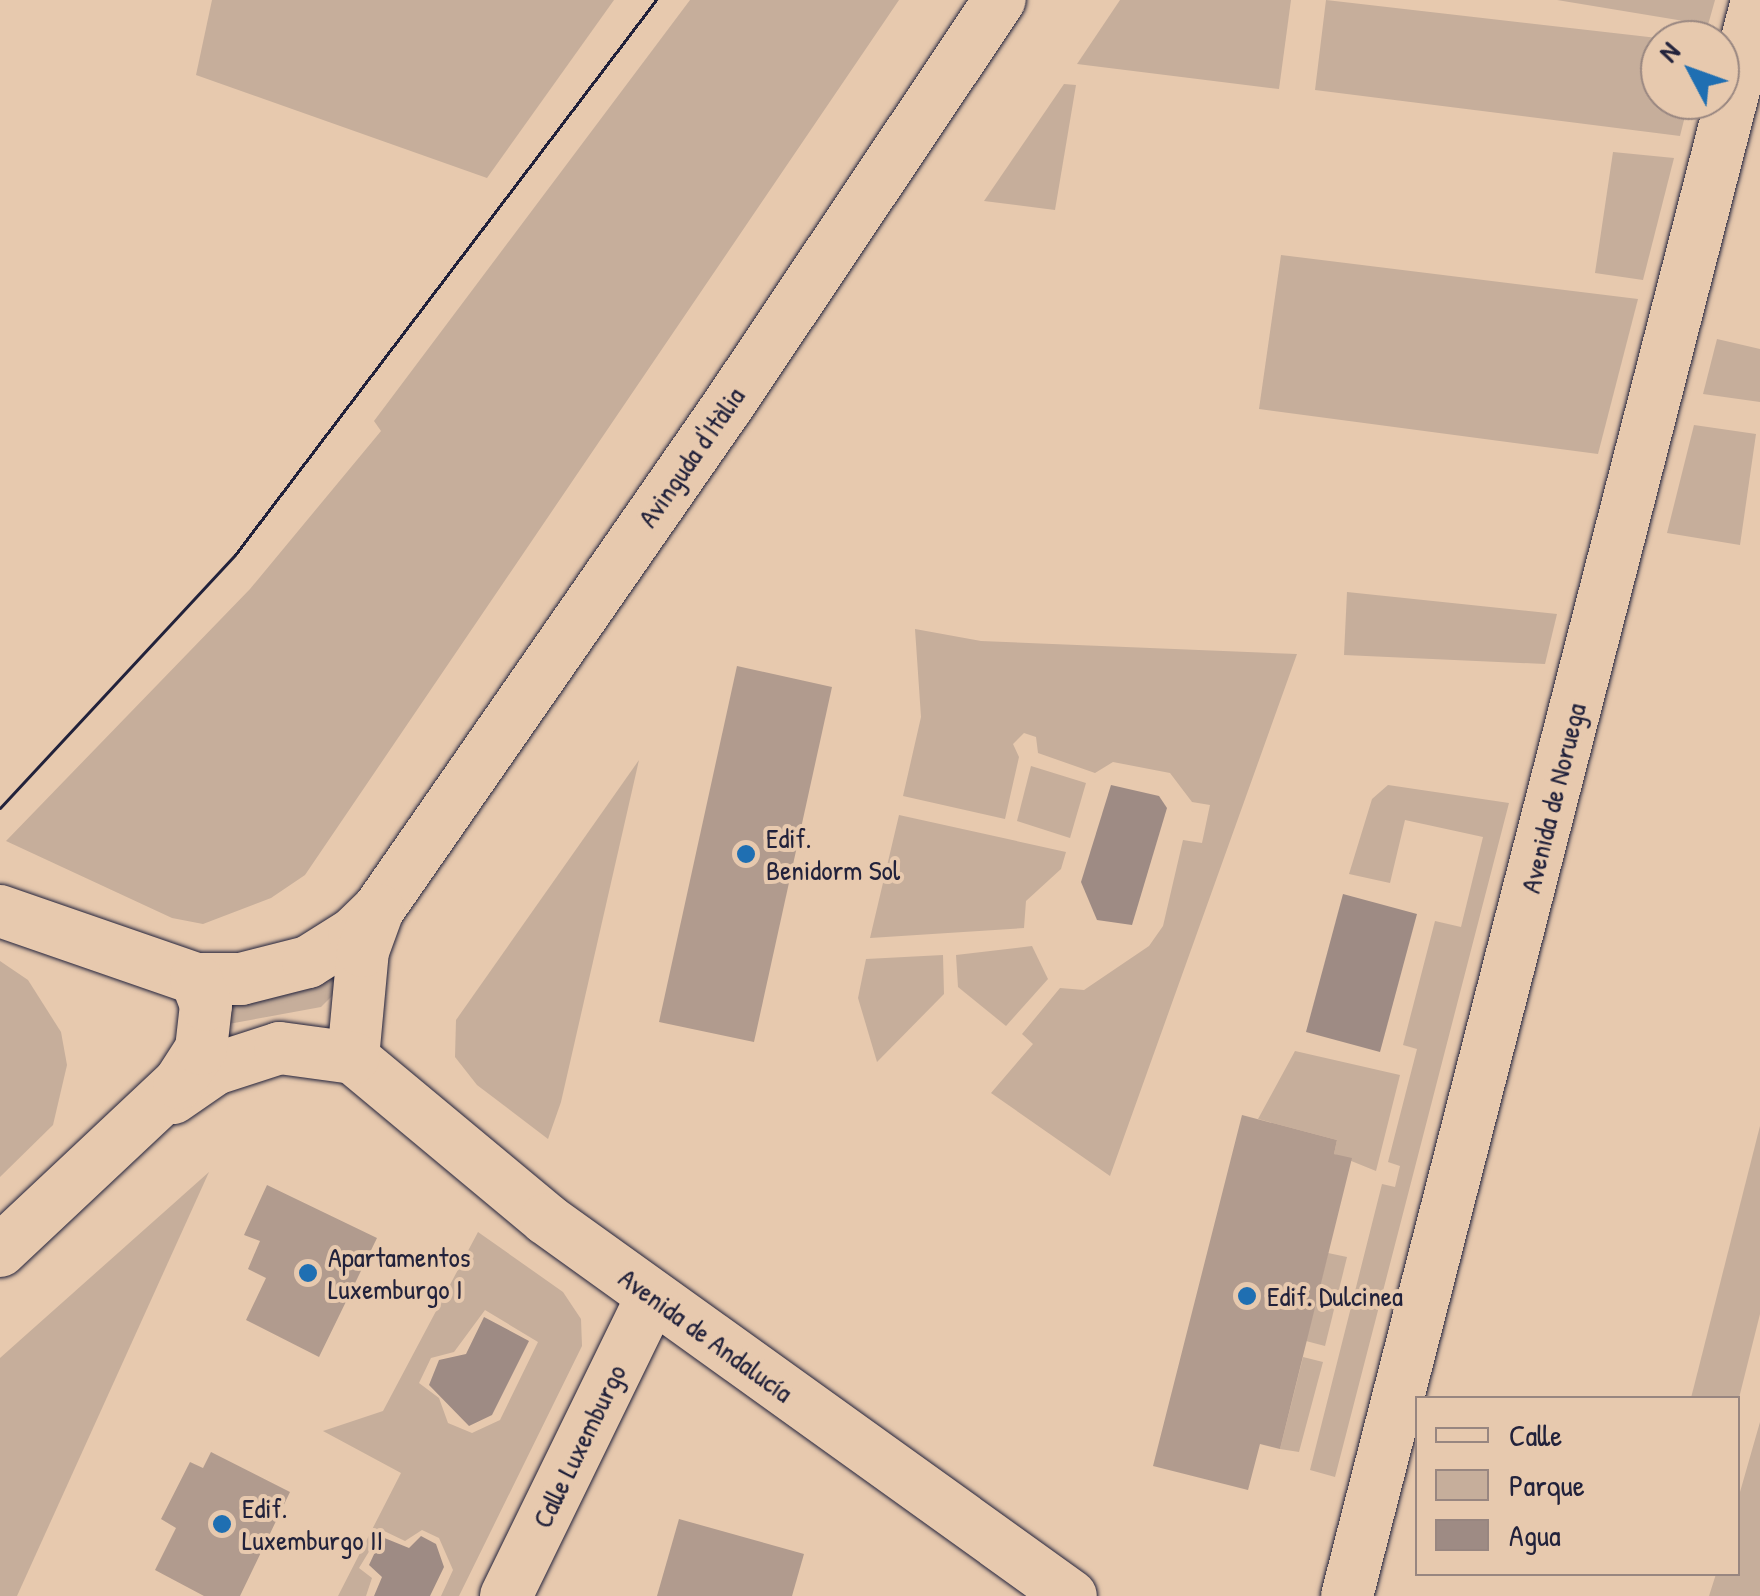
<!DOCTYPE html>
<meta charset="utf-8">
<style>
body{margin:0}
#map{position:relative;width:1760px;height:1596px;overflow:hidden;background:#e7c9ae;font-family:"Patrick Hand",sans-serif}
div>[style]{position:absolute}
.green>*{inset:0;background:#c6ae9b}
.water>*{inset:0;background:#9e8b84}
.building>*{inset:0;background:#b19b8e}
.roads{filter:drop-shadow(0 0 2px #22223b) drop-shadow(0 0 2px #22223b)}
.minor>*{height:52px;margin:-26px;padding:0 26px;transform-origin:26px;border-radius:26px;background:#e7c9ae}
.tram>*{height:2.5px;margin:-1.25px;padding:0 1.25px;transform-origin:1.25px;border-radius:1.25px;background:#22223b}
.dots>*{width:28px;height:28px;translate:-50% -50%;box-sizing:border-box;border:5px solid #e7c9ae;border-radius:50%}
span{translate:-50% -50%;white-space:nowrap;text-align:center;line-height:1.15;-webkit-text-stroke:8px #e7c9ae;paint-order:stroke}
.street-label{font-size:28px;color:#22223b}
.poi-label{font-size:28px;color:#22223b}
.left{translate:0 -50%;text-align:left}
.legend{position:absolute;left:1415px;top:1396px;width:325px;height:180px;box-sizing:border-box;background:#e7c9ae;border:2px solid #988680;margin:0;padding:12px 18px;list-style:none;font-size:30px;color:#22223b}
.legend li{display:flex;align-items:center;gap:20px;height:50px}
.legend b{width:50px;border:2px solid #988680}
.north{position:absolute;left:1640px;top:20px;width:100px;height:100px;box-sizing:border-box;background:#e7c9ae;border:2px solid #988680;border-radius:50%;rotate:311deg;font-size:28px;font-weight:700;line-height:40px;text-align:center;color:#22223b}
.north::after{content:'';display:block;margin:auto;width:35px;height:45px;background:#1f6fb2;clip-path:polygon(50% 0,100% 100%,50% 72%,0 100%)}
</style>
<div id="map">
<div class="green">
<i style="clip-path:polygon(212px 0,614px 0,487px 178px,196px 75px)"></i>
<i style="clip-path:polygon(690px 0,899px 0,305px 875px,271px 898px,203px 924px,172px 918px,6px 841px,250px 589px,381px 431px,374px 421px)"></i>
<i style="clip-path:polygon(1120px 0,1291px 0,1279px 89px,1077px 64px)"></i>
<i style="clip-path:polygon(1326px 0,1675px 40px,1660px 40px,1660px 100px,1689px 100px,1680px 136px,1315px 90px)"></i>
<i style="clip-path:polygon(1557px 0,1715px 0,1708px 25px)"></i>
<i style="clip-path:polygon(1064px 84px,1076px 85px,1055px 210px,984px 201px)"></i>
<i style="clip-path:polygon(1613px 152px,1674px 158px,1643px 280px,1595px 273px)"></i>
<i style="clip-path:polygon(1281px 255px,1638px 299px,1598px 454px,1259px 409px)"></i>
<i style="clip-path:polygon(1717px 339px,1760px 349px,1760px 402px,1703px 394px)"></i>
<i style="clip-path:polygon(1694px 425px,1756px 434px,1740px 545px,1667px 533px)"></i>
<i style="clip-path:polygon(1347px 592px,1557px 614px,1545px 664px,1344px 655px)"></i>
<i style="clip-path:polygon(915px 629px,981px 641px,1297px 654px,1110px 1176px,991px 1093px,1033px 1044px,1022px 1034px,1060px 988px,1084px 990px,1149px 946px,1163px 926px,1183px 840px,1202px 843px,1210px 805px,1192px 802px,1170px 773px,1113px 762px,1095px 773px,1038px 753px,1036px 737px,1024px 733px,1013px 744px,1019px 757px,1005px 819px,903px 796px,921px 717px)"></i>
<i style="clip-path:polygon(639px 760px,561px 1102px,548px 1139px,477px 1085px,455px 1057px,456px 1020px)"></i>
<i style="clip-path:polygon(1031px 766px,1086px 783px,1070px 838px,1017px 821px)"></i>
<i style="clip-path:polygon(1388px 785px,1509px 803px,1335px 1477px,1310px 1470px,1382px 1184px,1395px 1187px,1400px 1166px,1388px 1162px,1417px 1049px,1403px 1045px,1435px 921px,1461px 927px,1483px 837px,1405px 820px,1390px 883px,1349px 874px,1372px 799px)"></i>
<i style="clip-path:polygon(899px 815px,1066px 852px,1061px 869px,1026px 901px,1024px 928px,870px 938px)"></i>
<i style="clip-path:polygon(1032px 946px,1048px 979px,1006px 1026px,958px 987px,956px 955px)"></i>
<i style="clip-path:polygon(342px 955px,341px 987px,321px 1007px,223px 1025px,218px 1006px)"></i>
<i style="clip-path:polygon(943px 955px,944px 994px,877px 1062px,858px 998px,866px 959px)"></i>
<i style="clip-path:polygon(0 961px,28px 980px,61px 1032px,67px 1065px,53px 1125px,0 1177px)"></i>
<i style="clip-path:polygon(1295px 1051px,1400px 1075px,1376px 1171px,1334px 1154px,1337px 1140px,1258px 1119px)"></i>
<i style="clip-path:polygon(1760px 1126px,1760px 1314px,1738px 1402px,1691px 1398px)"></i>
<i style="clip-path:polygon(209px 1172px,17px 1596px,0 1596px,0 1358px)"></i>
<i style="clip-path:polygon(evenodd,478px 1232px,563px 1292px,581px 1319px,582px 1346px,459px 1596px,441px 1596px,453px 1570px,439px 1538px,422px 1530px,405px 1541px,382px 1530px,359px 1568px,372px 1578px,366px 1596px,338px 1596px,401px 1473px,323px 1431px,383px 1411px,478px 1232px,485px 1310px,538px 1342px,500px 1420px,472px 1433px,448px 1423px,439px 1398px,419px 1383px,431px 1358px,454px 1352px,485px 1310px)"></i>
<i style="clip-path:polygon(1328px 1253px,1347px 1257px,1325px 1346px,1306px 1341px)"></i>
<i style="clip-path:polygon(1303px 1357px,1323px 1362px,1299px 1452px,1280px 1449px)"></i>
<i style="clip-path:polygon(1760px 1422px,1760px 1596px,1709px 1596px,1716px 1574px,1738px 1574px,1738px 1499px)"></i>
</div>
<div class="water">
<i style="clip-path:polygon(1111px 785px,1159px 796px,1167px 808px,1132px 925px,1097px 920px,1081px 882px)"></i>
<i style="clip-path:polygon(1343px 894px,1417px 914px,1380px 1052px,1306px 1032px)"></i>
<i style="clip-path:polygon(484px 1317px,529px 1341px,492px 1415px,469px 1426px,429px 1385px,439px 1360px,466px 1354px)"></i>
<i style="clip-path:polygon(421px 1536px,436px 1544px,444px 1567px,430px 1596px,374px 1596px,382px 1577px,369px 1565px,382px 1537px,409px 1548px)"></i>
</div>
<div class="building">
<i style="clip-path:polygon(737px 666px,832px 687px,754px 1042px,659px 1022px)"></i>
<i style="clip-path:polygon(1242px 1115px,1337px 1140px,1334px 1154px,1352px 1158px,1280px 1449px,1260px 1444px,1248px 1490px,1153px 1466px)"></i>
<i style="clip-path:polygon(267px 1185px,377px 1238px,319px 1357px,246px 1320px,266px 1278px,248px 1269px,260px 1241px,244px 1235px)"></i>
<i style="clip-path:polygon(211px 1452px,290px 1492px,240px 1596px,204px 1596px,155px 1570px,176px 1528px,161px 1519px,190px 1462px,203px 1468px)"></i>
<i style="clip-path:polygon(679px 1519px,804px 1554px,792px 1596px,657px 1596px)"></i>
</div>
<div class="roads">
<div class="minor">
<i style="left:0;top:911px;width:207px;rotate:19.1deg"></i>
<i style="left:196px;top:979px;width:45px"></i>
<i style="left:241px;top:979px;width:69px;rotate:-14.2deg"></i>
<i style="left:308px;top:962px;width:54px;rotate:-32.2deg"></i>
<i style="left:354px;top:933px;width:33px;rotate:-44deg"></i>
<i style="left:378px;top:910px;width:612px;rotate:-55.25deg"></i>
<i style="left:727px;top:407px;width:490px;rotate:-56.2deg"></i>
<i style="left:353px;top:1058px;width:251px;rotate:39.8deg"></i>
<i style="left:546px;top:1219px;width:646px;rotate:35.68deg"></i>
<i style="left:353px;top:1058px;width:107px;rotate:-84.7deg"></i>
<i style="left:363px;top:951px;width:44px;rotate:-69.9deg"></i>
<i style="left:173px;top:1098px;width:51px;rotate:-34.6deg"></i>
<i style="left:215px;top:1069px;width:68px;rotate:-17.9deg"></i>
<i style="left:280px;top:1048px;width:74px;rotate:7.8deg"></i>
<i style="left:0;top:1251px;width:245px;rotate:-43.2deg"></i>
<i style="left:179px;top:1083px;width:40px;rotate:-57.1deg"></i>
<i style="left:201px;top:1049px;width:44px;rotate:-83.5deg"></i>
<i style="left:206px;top:1005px;width:28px;rotate:-111deg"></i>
<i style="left:506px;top:1596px;width:333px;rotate:-64deg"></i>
<i style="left:1347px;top:1596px;width:1648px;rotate:-75.59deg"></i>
</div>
</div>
<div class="tram">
<i style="left:0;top:808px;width:345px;rotate:-47.1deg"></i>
<i style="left:235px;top:555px;width:697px;rotate:-52.82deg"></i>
</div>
<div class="dots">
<i style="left:746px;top:854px;background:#1f6fb2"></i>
<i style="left:308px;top:1273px;background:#1f6fb2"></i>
<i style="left:1247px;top:1296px;background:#1f6fb2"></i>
<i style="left:222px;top:1524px;background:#1f6fb2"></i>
</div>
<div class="street-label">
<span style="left:691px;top:457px;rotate:-55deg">Avinguda d'Itàlia</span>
<span style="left:1553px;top:798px;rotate:-76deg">Avenida de Noruega</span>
<span style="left:706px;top:1335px;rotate:36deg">Avenida de Andalucía</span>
<span style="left:579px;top:1446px;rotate:-64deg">Calle Luxemburgo</span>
</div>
<div class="poi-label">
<span class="left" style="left:766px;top:854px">Edif.<br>Benidorm Sol</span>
<span class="left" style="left:328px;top:1273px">Apartamentos<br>Luxemburgo I</span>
<span class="left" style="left:1267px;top:1296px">Edif. Dulcinea</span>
<span class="left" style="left:242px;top:1524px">Edif.<br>Luxemburgo II</span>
</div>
<ul class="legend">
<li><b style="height:12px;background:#e7c9ae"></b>Calle</li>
<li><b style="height:28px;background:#c6ae9b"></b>Parque</li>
<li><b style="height:28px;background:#9e8b84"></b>Agua</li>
</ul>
<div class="north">N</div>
</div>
